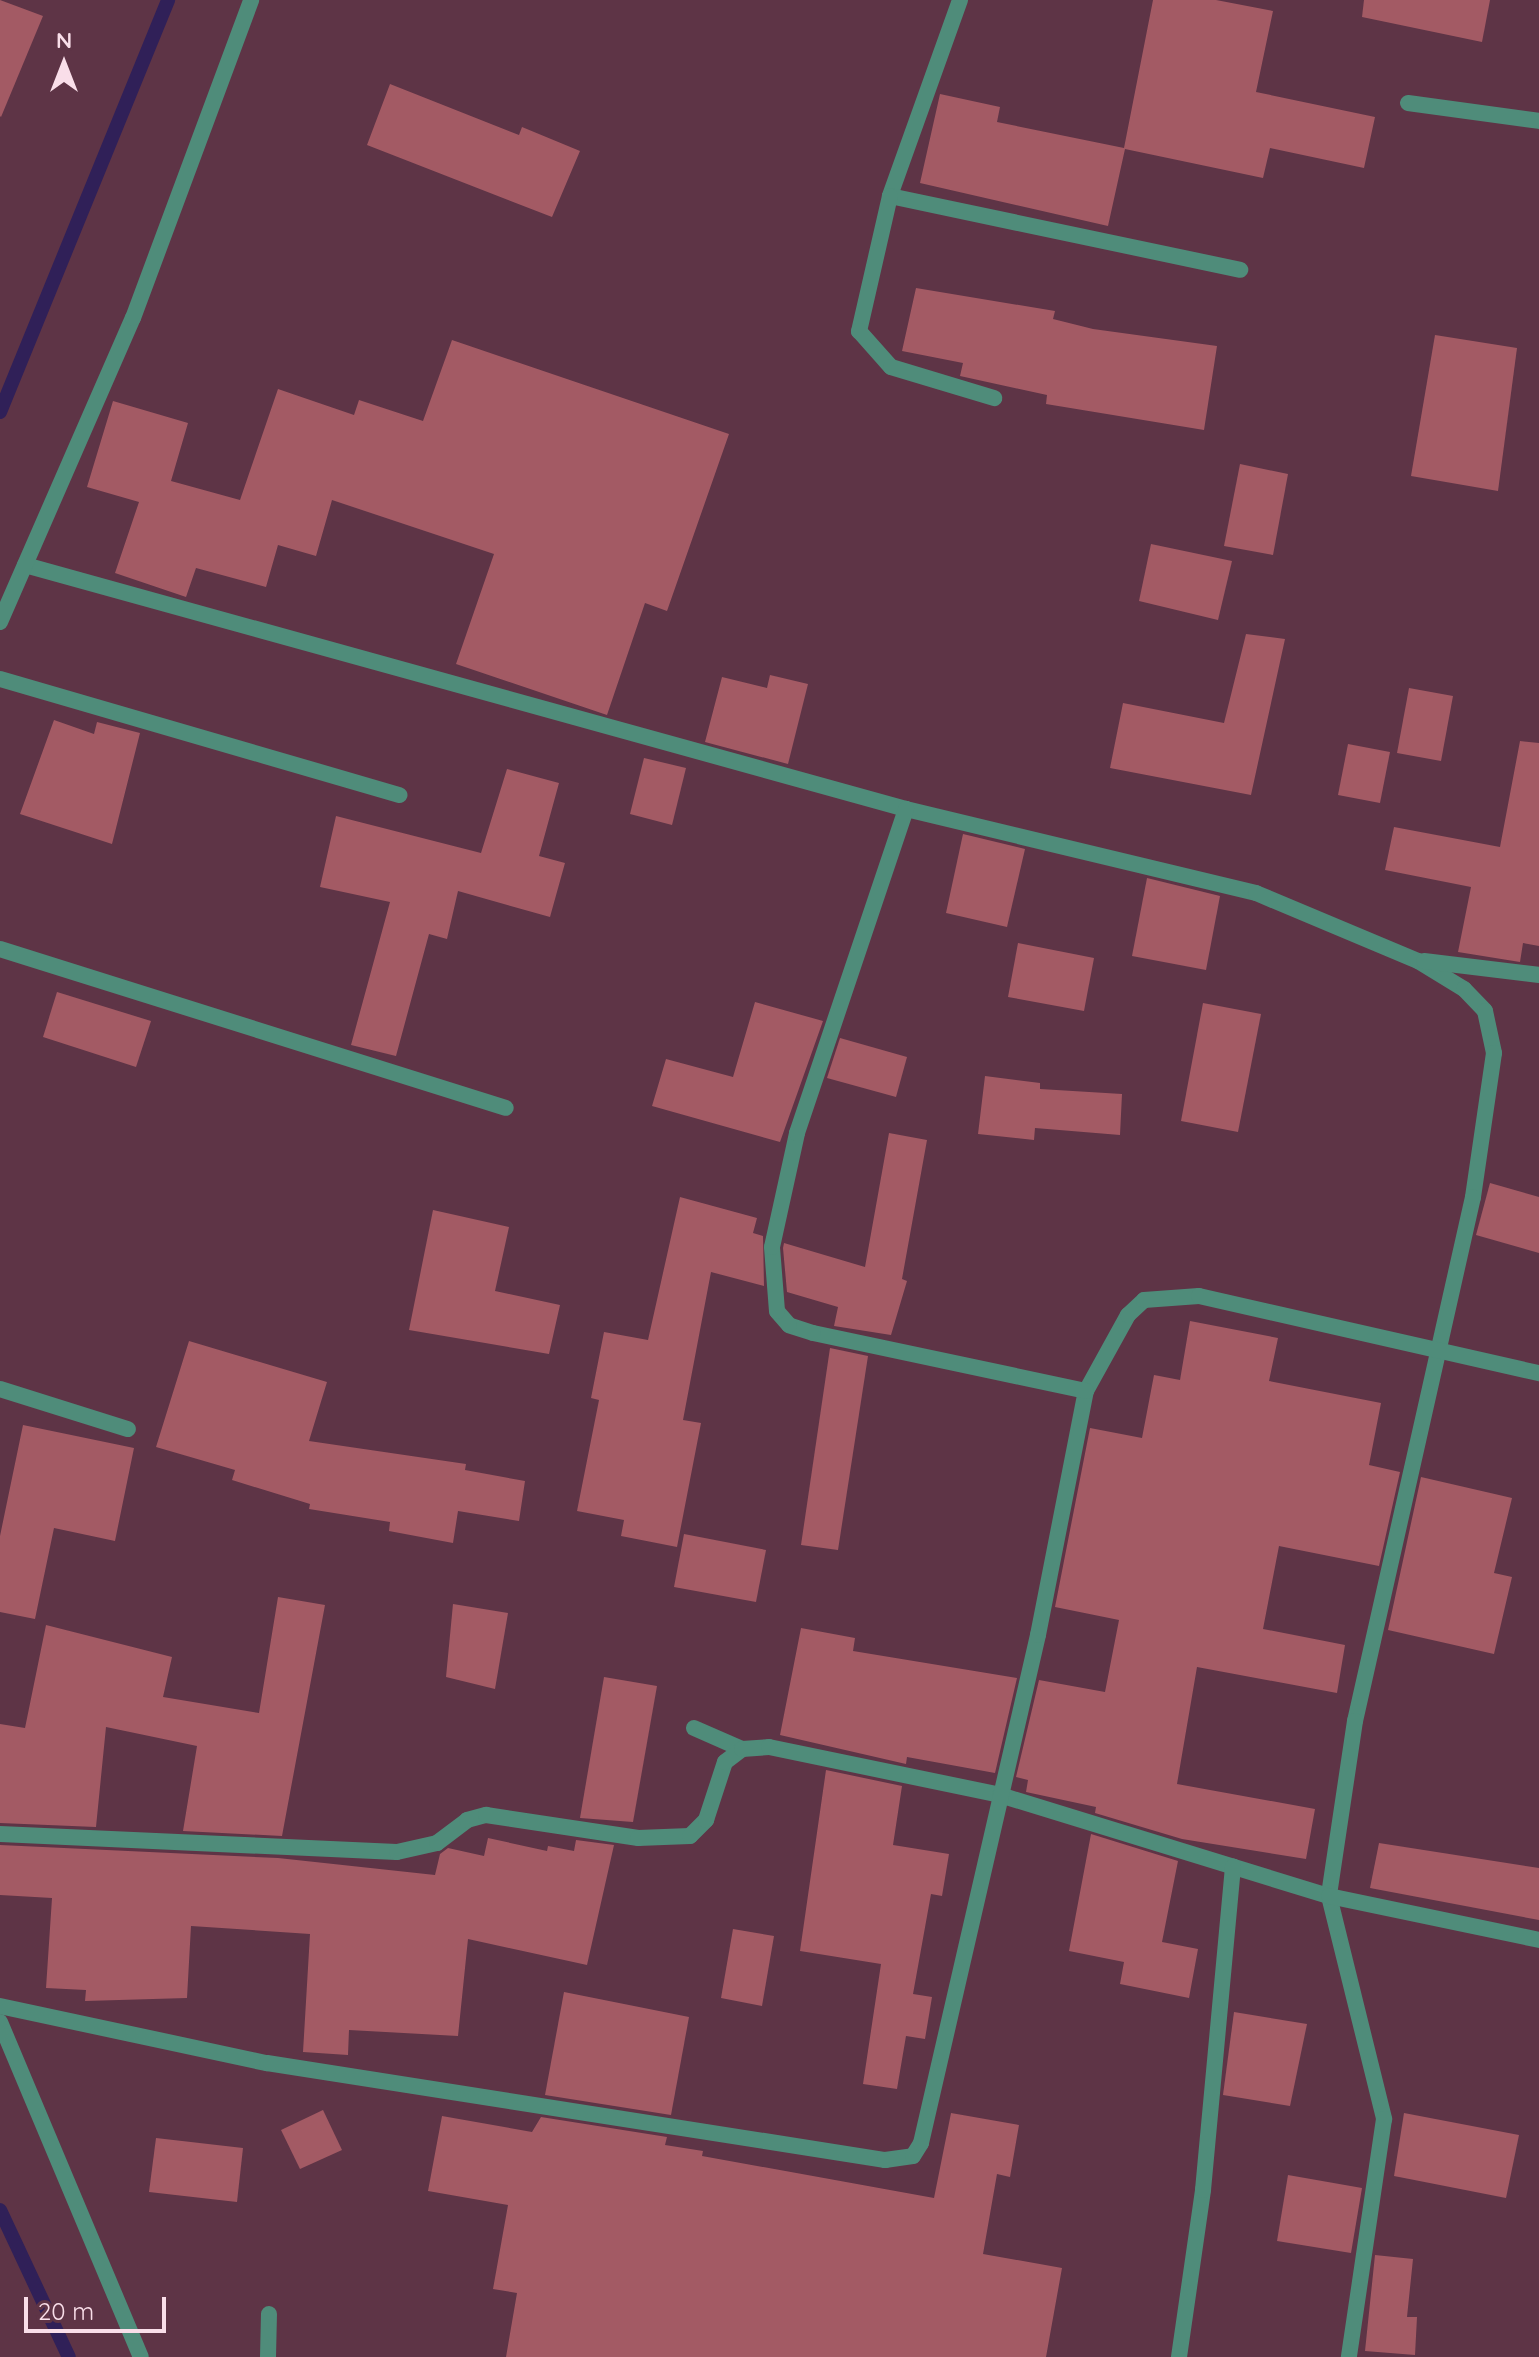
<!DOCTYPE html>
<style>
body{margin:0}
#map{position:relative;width:1539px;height:2357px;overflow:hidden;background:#5e3446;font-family:Quicksand,sans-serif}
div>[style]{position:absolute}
.stream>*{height:14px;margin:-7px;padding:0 7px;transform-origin:7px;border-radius:7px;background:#302058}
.building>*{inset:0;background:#a35a64}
.minor>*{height:16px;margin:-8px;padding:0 8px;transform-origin:8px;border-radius:8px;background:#4f8c7a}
span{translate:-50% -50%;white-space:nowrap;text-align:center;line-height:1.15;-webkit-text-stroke:7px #5e3446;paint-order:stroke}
.north{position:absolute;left:24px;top:24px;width:80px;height:80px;-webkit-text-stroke:6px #5e3446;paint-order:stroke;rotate:0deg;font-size:22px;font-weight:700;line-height:32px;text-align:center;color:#f9dee9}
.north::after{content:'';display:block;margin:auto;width:28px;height:36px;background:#f9dee9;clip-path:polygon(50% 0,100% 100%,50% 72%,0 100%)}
.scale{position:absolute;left:24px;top:2297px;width:142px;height:36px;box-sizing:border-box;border:4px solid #f9dee9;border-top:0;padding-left:10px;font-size:24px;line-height:28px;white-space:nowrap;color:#f9dee9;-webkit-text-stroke:6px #5e3446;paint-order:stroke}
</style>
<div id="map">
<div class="stream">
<i style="left:0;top:412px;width:445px;rotate:-67.8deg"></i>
<i style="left:0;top:2210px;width:162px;rotate:64.9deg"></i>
</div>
<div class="building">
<i style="clip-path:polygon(0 0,43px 16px,1px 117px,0 116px)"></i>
<i style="clip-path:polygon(1153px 0,1216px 0,1273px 11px,1256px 92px,1375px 117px,1364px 168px,1270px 148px,1263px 178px,1125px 149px,1108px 226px,920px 183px,940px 94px,1000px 107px,997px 122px,1124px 148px)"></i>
<i style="clip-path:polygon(1364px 0,1490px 0,1482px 42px,1362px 17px)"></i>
<i style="clip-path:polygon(390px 84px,519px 135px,522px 127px,580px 151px,552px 217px,367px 145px)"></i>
<i style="clip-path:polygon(916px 288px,1055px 311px,1053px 319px,1093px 329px,1217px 346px,1204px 430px,1046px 404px,1047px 395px,960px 376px,963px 363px,902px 351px)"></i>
<i style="clip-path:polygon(1435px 335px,1517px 348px,1498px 491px,1411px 476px)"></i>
<i style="clip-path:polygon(452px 340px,729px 434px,667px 611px,645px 603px,607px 715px,456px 664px,494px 554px,332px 500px,316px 556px,278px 545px,266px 587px,196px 568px,186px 597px,115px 573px,139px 502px,87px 487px,113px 401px,188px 423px,171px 481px,240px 500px,278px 389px,354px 415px,359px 400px,423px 421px)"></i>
<i style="clip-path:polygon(1240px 464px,1288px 474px,1273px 555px,1224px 546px)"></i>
<i style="clip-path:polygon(1151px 544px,1232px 561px,1218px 620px,1139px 601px)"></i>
<i style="clip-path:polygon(1246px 634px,1285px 639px,1251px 795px,1110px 768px,1123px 703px,1224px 723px)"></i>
<i style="clip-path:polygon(770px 675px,808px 684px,788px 764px,705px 742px,722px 677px,767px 688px)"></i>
<i style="clip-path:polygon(1409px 688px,1453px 696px,1441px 761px,1397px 753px)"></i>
<i style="clip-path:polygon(54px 720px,94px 734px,97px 722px,140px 733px,112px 844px,20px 814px)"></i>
<i style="clip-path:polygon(1520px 741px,1539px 743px,1539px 946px,1523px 943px,1520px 962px,1458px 952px,1471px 887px,1385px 870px,1394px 827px,1500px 847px)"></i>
<i style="clip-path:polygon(1348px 744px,1390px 752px,1380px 803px,1338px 795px)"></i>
<i style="clip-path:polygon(644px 758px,686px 768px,672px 825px,630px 814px)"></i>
<i style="clip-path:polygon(507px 769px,559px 783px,539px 856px,565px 863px,550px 917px,458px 891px,447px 939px,429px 934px,396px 1056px,351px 1045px,390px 902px,320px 887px,336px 816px,481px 853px)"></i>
<i style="clip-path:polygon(963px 834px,1025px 849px,1007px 927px,946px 913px)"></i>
<i style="clip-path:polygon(1147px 878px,1220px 896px,1206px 970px,1132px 956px)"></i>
<i style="clip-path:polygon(1018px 943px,1094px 958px,1084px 1011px,1008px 997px)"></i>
<i style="clip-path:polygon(57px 992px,151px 1021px,136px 1067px,43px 1037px)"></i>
<i style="clip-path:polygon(755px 1002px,823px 1021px,780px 1142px,652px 1106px,666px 1059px,733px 1077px)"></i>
<i style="clip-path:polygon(1203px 1003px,1261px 1014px,1238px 1132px,1181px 1121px)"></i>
<i style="clip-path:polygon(840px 1038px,907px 1057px,896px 1097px,827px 1078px)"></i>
<i style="clip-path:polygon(985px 1076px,1040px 1083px,1040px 1089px,1122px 1094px,1120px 1135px,1035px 1128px,1034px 1140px,978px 1134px)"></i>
<i style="clip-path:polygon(889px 1133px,927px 1140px,902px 1279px,907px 1281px,891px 1335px,834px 1326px,838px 1307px,787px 1292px,783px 1248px,784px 1243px,865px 1267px)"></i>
<i style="clip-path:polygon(1490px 1183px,1539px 1197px,1539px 1253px,1476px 1235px)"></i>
<i style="clip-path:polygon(680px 1197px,757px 1218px,753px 1233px,763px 1236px,764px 1286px,711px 1272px,683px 1420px,701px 1423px,677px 1547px,621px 1536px,624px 1520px,577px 1511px,599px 1400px,591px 1398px,604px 1332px,648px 1340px)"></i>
<i style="clip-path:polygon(433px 1210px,509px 1227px,495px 1291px,560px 1305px,549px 1354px,409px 1330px)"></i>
<i style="clip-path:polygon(1190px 1321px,1278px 1338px,1269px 1381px,1381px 1403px,1369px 1465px,1400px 1472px,1379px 1566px,1279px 1546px,1263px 1629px,1345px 1645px,1337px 1693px,1197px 1667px,1177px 1784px,1315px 1809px,1306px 1859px,1182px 1839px,1095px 1813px,1096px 1807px,1026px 1792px,1028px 1780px,1016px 1777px,1039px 1680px,1105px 1692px,1119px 1620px,1055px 1607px,1090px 1428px,1142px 1438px,1154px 1375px,1180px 1380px)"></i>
<i style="clip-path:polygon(189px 1341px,327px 1382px,309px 1441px,466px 1464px,465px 1470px,525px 1481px,519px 1521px,458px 1511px,453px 1543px,389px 1531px,390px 1522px,309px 1509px,310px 1504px,232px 1480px,235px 1470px,156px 1447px)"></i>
<i style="clip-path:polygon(830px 1348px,868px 1356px,838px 1550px,801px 1545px)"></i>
<i style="clip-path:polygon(23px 1425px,134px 1448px,115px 1541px,54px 1528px,35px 1619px,0 1612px,0 1536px)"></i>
<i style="clip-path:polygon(1421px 1477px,1512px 1498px,1494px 1573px,1512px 1577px,1494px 1654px,1388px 1630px)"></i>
<i style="clip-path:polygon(684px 1534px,766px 1550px,756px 1602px,674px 1587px)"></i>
<i style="clip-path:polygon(278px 1597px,325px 1605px,282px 1836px,183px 1831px,197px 1746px,106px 1727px,96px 1827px,0 1823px,0 1724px,25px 1728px,46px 1625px,172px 1657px,163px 1697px,259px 1713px)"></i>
<i style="clip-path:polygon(453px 1604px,508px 1613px,495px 1689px,446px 1677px)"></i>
<i style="clip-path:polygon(801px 1628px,855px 1638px,853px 1651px,1017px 1678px,995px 1773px,907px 1757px,906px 1764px,780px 1735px)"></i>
<i style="clip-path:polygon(604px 1677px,657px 1686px,633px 1822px,580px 1818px)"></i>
<i style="clip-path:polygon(826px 1770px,902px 1786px,893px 1845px,949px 1854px,942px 1896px,931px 1894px,913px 1994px,932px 1997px,925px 2039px,906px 2036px,897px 2089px,863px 2084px,881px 1964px,800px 1951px)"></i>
<i style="clip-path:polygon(1091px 1834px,1178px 1861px,1162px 1942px,1198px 1949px,1189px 1998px,1120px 1984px,1124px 1962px,1069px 1951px)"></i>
<i style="clip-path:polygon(488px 1838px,547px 1851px,548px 1846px,574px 1851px,576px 1840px,614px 1845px,587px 1965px,468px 1939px,458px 2036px,349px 2030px,348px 2055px,303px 2052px,310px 1934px,191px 1926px,187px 1998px,85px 2001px,86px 1990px,46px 1988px,52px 1898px,0 1895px,0 1845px,278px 1858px,435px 1875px,440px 1854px,448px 1848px,484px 1856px)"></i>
<i style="clip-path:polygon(1379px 1843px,1539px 1868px,1539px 1920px,1370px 1888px)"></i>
<i style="clip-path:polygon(733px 1929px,774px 1936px,762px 2006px,721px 1998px)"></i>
<i style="clip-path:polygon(564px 1992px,689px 2017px,671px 2115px,545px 2095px)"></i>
<i style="clip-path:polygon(1234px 2012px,1307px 2024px,1290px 2106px,1223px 2095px)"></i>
<i style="clip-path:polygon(323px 2110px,342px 2150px,300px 2169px,281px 2130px)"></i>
<i style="clip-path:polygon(951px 2113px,1019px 2125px,1010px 2177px,997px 2174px,983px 2254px,1062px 2268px,1046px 2357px,506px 2357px,517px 2293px,493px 2289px,508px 2205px,428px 2191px,442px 2116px,532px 2132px,541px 2117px,667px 2137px,665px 2145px,703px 2151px,702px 2156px,934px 2198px)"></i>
<i style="clip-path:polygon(1404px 2113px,1519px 2135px,1506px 2198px,1394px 2176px)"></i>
<i style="clip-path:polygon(156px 2138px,243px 2148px,237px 2202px,149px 2192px)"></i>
<i style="clip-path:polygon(1288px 2175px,1362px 2188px,1351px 2253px,1277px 2241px)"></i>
<i style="clip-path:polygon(1375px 2255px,1413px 2259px,1407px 2317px,1417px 2317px,1415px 2355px,1365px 2351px)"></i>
</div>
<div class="minor">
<i style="left:960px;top:0;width:208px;rotate:109.7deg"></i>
<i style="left:890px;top:196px;width:358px;rotate:11.9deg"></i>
<i style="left:1408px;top:103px;width:132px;rotate:7.8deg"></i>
<i style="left:890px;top:196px;width:139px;rotate:102.9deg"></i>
<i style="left:859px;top:331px;width:48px;rotate:48.4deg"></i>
<i style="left:891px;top:367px;width:108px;rotate:16.8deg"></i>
<i style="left:25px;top:565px;width:914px;rotate:15.48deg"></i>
<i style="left:906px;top:809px;width:360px;rotate:13.5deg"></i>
<i style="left:1256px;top:893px;width:176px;rotate:22.8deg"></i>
<i style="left:1418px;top:961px;width:54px;rotate:31.3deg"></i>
<i style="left:1464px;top:989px;width:30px;rotate:46deg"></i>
<i style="left:1485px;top:1011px;width:43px;rotate:77.9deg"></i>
<i style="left:1494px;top:1053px;width:146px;rotate:98.3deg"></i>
<i style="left:1473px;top:1197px;width:537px;rotate:102.69deg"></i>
<i style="left:1355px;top:1721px;width:177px;rotate:98.5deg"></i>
<i style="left:1329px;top:1896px;width:230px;rotate:76.1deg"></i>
<i style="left:1384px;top:2119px;width:241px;rotate:98.4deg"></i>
<i style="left:0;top:622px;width:332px;rotate:-66.4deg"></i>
<i style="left:133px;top:318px;width:339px;rotate:-69.6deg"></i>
<i style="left:0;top:679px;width:416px;rotate:16.2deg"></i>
<i style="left:0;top:949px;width:530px;rotate:17.44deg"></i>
<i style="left:1424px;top:961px;width:116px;rotate:6.9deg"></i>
<i style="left:0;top:1389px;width:134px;rotate:17.4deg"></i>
<i style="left:1086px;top:1391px;width:87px;rotate:-61.1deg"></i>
<i style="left:1128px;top:1315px;width:22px;rotate:-43deg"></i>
<i style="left:1144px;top:1300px;width:55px;rotate:-4.2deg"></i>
<i style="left:1199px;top:1296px;width:349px;rotate:12.8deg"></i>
<i style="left:694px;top:1728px;width:52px;rotate:23.6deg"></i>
<i style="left:0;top:1834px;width:397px;rotate:2.6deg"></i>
<i style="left:397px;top:1852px;width:41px;rotate:-12.7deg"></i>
<i style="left:437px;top:1843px;width:38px;rotate:-37deg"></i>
<i style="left:467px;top:1820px;width:20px;rotate:-15deg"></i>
<i style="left:486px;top:1815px;width:154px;rotate:8.6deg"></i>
<i style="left:638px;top:1838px;width:52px;rotate:-2.2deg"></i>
<i style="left:690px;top:1836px;width:23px;rotate:-45deg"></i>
<i style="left:706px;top:1820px;width:61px;rotate:-71.9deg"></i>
<i style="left:725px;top:1762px;width:21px;rotate:-37deg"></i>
<i style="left:742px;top:1749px;width:27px;rotate:-4deg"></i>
<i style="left:769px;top:1747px;width:236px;rotate:11.7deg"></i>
<i style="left:1000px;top:1795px;width:344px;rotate:17.1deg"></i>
<i style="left:1329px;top:1896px;width:215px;rotate:11.8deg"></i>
<i style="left:0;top:2006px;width:273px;rotate:12.1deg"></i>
<i style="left:267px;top:2063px;width:626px;rotate:8.92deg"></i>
<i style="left:885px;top:2160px;width:28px;rotate:-8deg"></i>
<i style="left:913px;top:2156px;width:15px;rotate:-58deg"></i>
<i style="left:921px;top:2143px;width:521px;rotate:-77.03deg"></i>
<i style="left:1038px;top:1635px;width:249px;rotate:-78.9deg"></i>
<i style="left:1086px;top:1391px;width:279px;rotate:-168deg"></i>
<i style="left:813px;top:1333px;width:25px;rotate:-162deg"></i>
<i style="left:789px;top:1325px;width:18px;rotate:-131deg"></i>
<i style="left:777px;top:1311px;width:64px;rotate:-94.5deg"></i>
<i style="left:772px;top:1247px;width:117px;rotate:-77.6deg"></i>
<i style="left:797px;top:1133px;width:342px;rotate:-71.4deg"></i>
<i style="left:0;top:2022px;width:363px;rotate:67.2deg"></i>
<i style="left:268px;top:2357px;width:43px;rotate:-88.7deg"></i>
<i style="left:1179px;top:2357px;width:169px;rotate:-81.8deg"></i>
<i style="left:1203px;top:2190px;width:325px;rotate:-84.7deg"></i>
</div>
<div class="north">N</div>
<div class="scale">20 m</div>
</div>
